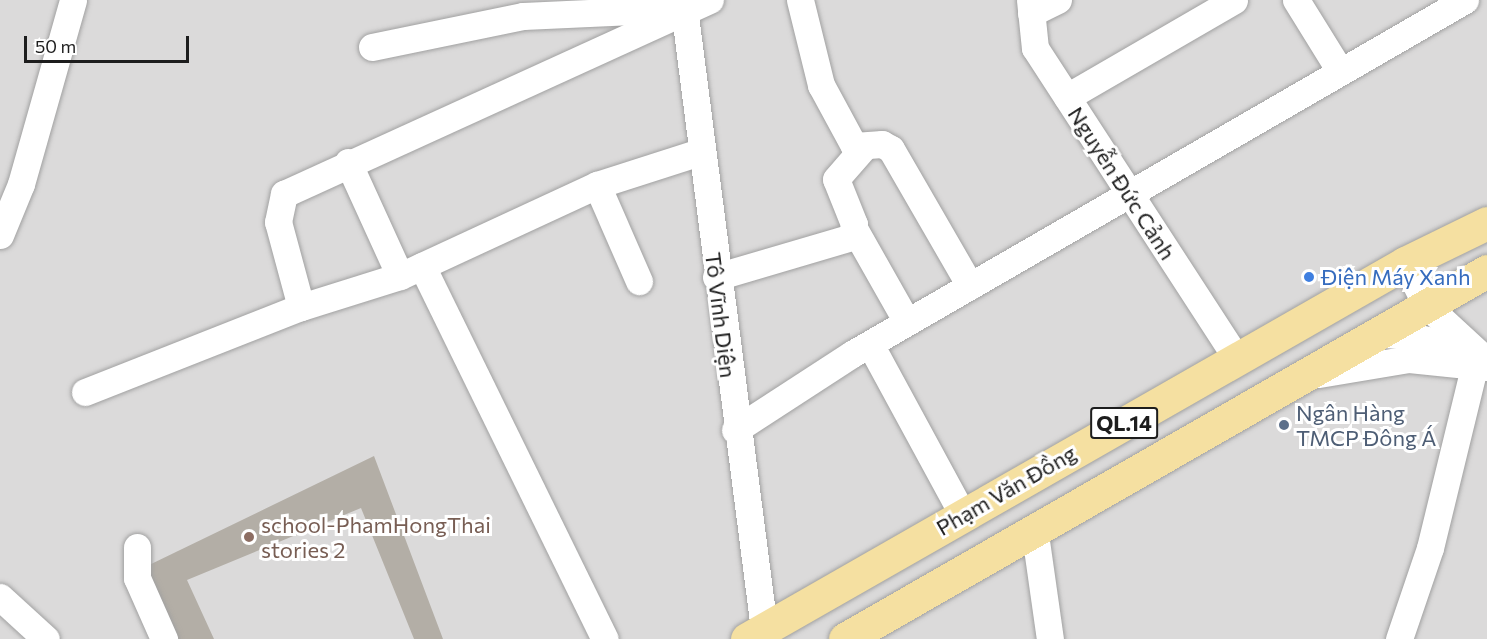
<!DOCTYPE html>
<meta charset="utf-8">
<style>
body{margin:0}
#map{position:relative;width:1487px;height:639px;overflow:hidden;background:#edece3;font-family:Commissioner,sans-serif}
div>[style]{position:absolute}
.residential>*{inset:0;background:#dbdada}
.building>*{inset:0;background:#b3aea6}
.roads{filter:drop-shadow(0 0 2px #a1a1a1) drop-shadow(0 0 2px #a1a1a1)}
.minor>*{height:27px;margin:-13.5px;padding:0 13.5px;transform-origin:13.5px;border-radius:13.5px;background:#fff}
.major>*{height:33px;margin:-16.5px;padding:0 16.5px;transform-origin:16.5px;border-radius:16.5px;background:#f5e0a1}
.dots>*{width:16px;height:16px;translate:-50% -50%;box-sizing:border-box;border:3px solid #fff;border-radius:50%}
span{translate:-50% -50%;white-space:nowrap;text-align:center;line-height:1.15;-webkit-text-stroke:6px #fff;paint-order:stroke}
.shield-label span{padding:2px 4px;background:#fff;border:2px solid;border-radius:4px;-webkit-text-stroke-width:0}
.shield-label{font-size:21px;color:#1d1d1d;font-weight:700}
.street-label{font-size:22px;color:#1d1d1d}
.shop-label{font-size:22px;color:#366cbe}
.left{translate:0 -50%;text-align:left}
.service-label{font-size:22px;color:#4e5e75}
.education-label{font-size:22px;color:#785e54}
.scale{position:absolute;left:24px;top:36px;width:165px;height:27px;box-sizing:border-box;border:3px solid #1d1d1d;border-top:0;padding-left:8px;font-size:18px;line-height:21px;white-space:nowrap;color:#1d1d1d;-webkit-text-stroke:4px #fff;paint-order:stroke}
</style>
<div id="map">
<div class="residential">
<i style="clip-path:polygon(0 0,1487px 0,1487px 639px,0 639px)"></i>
</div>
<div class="building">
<i style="clip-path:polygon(374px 456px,443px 639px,414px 639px,361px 508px,187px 580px,214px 639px,176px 639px,147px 566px)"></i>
</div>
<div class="roads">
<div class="minor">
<i style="left:683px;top:0;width:634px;rotate:82.66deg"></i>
<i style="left:800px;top:0;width:88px;rotate:76.1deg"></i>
<i style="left:821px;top:85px;width:69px;rotate:61.6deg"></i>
<i style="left:854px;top:146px;width:28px;rotate:-4deg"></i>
<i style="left:882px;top:144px;width:10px;rotate:29deg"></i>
<i style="left:891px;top:149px;width:158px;rotate:60deg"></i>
<i style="left:1030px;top:0;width:48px;rotate:84.1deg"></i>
<i style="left:1035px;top:48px;width:369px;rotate:57deg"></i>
<i style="left:1296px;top:0;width:84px;rotate:58.2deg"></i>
<i style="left:1031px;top:13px;width:30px;rotate:-26deg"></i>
<i style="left:372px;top:47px;width:154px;rotate:-11.6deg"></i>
<i style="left:523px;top:16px;width:154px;rotate:-2.6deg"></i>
<i style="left:1067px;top:97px;width:193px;rotate:-30.1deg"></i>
<i style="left:348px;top:162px;width:125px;rotate:65.5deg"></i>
<i style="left:597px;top:185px;width:105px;rotate:66.4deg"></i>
<i style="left:856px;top:232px;width:103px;rotate:60.5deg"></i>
<i style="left:0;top:235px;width:55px;rotate:-67.6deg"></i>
<i style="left:21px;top:184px;width:191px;rotate:-74.2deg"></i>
<i style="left:1405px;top:263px;width:47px;rotate:63.4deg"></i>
<i style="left:1426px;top:305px;width:83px;rotate:42.6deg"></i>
<i style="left:422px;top:266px;width:415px;rotate:63.9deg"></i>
<i style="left:716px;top:277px;width:142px;rotate:-16.4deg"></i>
<i style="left:852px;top:237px;width:13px;rotate:-81deg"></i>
<i style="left:854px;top:224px;width:48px;rotate:-111.8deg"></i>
<i style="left:836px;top:179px;width:40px;rotate:-49deg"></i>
<i style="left:301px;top:307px;width:88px;rotate:-105.1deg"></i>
<i style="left:278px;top:222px;width:29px;rotate:-78deg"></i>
<i style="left:284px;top:194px;width:468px;rotate:-24.5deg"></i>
<i style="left:1376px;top:334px;width:32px;rotate:2deg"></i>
<i style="left:1408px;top:335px;width:57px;rotate:14.3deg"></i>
<i style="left:870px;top:344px;width:195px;rotate:61.5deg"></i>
<i style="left:1319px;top:374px;width:91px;rotate:-9.5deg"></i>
<i style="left:1409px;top:359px;width:78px;rotate:5.9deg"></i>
<i style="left:85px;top:392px;width:232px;rotate:-21.5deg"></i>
<i style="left:301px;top:307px;width:104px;rotate:-17.4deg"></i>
<i style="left:400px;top:276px;width:217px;rotate:-24.8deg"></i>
<i style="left:597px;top:185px;width:108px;rotate:-17.8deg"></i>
<i style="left:735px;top:430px;width:140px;rotate:-33deg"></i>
<i style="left:852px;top:354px;width:708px;rotate:-30.01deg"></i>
<i style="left:1035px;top:534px;width:106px;rotate:81.9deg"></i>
<i style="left:137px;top:547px;width:31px;rotate:90deg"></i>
<i style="left:137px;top:578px;width:67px;rotate:66.1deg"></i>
<i style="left:0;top:597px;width:62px;rotate:42.4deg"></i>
<i style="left:1399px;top:639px;width:96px;rotate:-71.2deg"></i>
<i style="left:1430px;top:548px;width:199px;rotate:-76.3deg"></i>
</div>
<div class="major">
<i style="left:747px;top:639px;width:758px;rotate:-29.74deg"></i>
<i style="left:1405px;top:263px;width:91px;rotate:-26deg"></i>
<i style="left:845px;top:639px;width:740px;rotate:-29.82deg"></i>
</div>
</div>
<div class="dots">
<i style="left:1309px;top:277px;background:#3f7fe0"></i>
<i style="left:1284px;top:425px;background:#5c6f8a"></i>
<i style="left:249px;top:537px;background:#8d6e63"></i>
</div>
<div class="shield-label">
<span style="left:1124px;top:423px">QL.14</span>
</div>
<div class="street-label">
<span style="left:1122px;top:183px;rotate:57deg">Nguyễn Đức Cảnh</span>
<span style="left:721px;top:315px;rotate:83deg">Tô Vĩnh Diện</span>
<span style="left:1006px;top:490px;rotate:-30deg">Phạm Văn Đồng</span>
</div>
<div class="shop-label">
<span class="left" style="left:1321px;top:277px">Điện Máy Xanh</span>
</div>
<div class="service-label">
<span class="left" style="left:1296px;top:425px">Ngân Hàng<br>TMCP Đông Á</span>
</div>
<div class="education-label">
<span class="left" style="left:261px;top:537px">school-PhamHongThai<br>stories 2</span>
</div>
<div class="scale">50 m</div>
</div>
